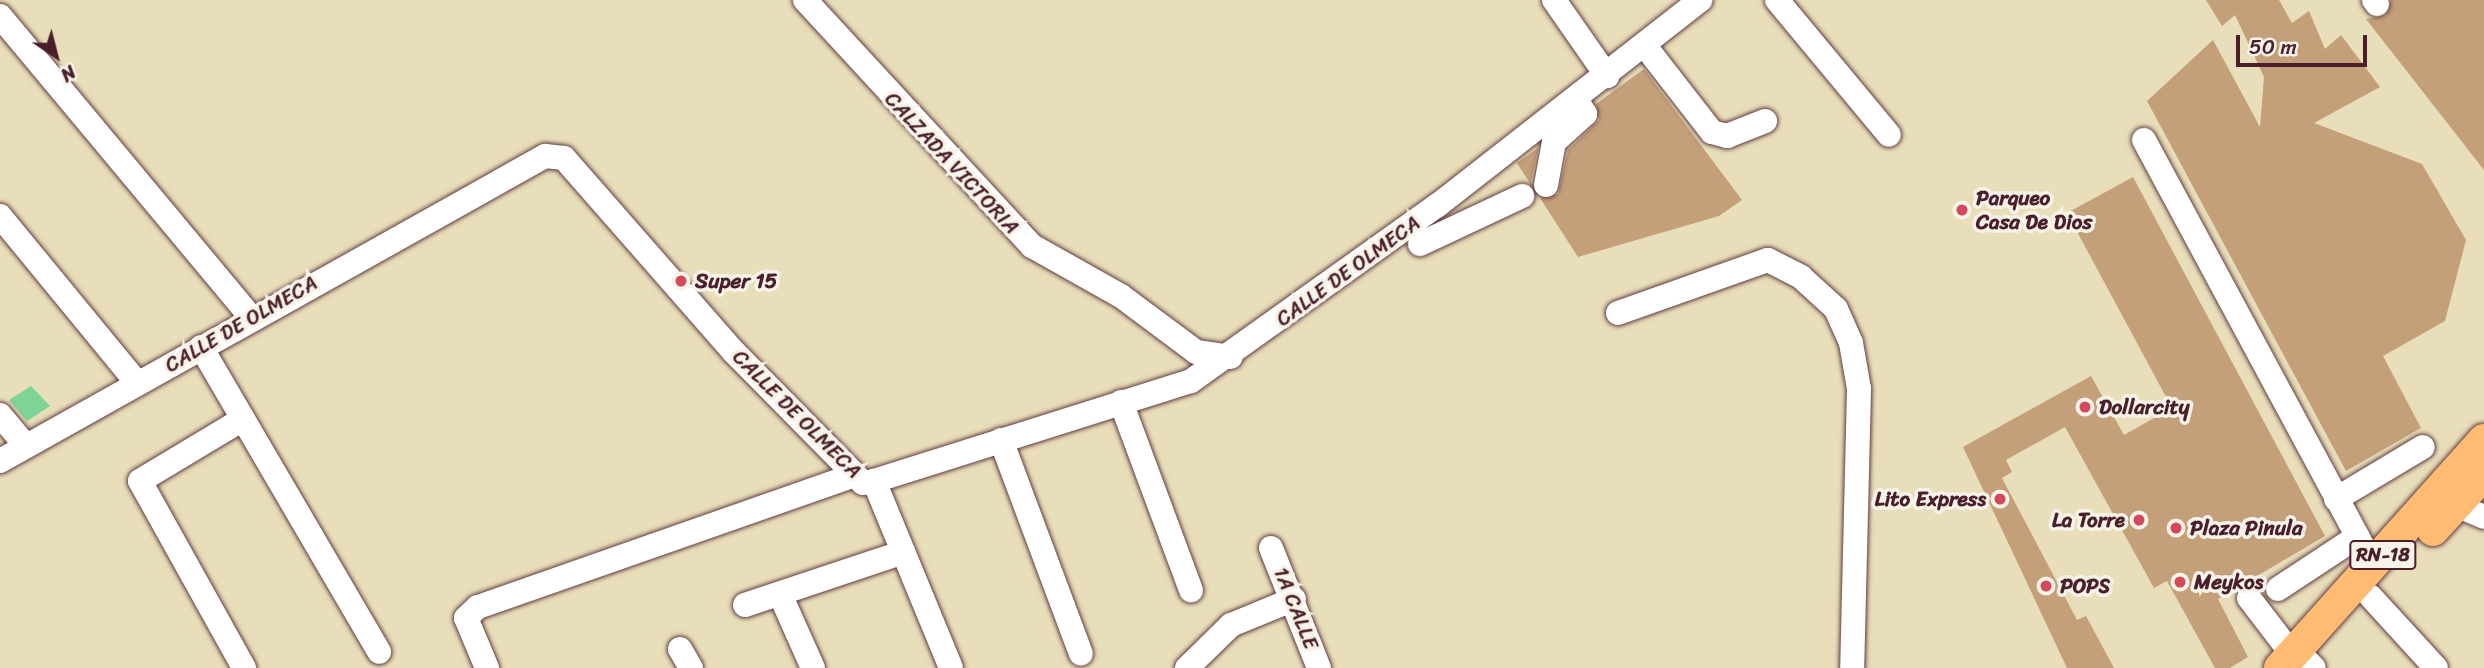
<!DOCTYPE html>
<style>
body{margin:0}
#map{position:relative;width:2484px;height:668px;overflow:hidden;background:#e8deb9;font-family:Sriracha,sans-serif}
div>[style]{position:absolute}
.green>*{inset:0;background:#7ed396}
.building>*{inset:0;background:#c39f7a}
.roads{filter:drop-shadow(0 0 2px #623c40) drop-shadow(0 0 2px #623c40)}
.minor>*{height:24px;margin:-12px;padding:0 12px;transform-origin:12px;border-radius:12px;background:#fff}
.major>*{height:32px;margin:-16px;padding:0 16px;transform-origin:16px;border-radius:16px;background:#ffbb71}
.dots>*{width:19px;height:19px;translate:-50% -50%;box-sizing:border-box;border:4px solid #f7f3e8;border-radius:50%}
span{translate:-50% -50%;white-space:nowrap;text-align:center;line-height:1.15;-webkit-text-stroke:7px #f7f3e8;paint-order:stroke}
.shield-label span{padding:2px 5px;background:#f7f3e8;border:2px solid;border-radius:5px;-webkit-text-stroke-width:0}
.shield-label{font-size:19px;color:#4a1f2b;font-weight:700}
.street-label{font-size:21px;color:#4a1f2b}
.poi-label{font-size:21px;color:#4a1f2b;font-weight:700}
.left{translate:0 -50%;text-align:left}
.right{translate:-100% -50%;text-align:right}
.north{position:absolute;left:21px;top:21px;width:70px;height:70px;-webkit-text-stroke:5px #f7f3e8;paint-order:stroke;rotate:145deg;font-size:19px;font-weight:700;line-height:28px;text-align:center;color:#4a1f2b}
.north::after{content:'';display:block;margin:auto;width:24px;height:32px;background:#4a1f2b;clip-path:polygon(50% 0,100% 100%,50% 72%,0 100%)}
.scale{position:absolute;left:2236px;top:35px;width:131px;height:32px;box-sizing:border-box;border:4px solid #4a1f2b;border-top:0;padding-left:9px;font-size:21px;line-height:24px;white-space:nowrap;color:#4a1f2b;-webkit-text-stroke:5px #f7f3e8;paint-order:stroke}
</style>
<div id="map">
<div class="green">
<i style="clip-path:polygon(31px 386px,50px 406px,27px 421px,9px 400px)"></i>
</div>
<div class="building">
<i style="clip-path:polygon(2206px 0,2279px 0,2292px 23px,2309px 11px,2325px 49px,2341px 35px,2380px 87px,2314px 123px,2422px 164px,2466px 240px,2445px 321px,2383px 356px,2421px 428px,2346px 471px,2147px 101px,2213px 40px,2260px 127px,2264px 77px,2235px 15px,2222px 26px)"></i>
<i style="clip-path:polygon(2391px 0,2484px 0,2484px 170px,2366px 19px,2386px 15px)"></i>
<i style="clip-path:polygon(1644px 69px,1742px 200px,1719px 216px,1578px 257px,1540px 198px,1558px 194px,1568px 150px,1599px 120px,1596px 104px)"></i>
<i style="clip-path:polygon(1538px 148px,1531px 182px,1531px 185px,1517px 163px)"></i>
<i style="clip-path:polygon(2133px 177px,2325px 536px,2218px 599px,2248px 657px,2230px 668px,2215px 668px,2167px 581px,2154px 588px,2065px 427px,2006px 460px,2012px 472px,2002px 478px,2077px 620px,2086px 616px,2114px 668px,2067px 668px,1963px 447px,2091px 376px,2124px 435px,2172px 408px,2067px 213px)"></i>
</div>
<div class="roads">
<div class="minor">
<i style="left:805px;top:0;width:335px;rotate:47.3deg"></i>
<i style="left:1032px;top:246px;width:102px;rotate:29.3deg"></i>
<i style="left:1121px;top:296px;width:94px;rotate:36.7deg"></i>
<i style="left:1196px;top:352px;width:35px;rotate:8deg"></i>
<i style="left:1554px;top:0;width:93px;rotate:55.1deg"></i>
<i style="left:1777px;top:0;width:175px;rotate:50.3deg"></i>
<i style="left:2374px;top:0;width:5px;rotate:53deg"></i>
<i style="left:0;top:16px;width:393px;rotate:50.2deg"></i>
<i style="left:1645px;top:46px;width:109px;rotate:52.1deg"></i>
<i style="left:1712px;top:132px;width:16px;rotate:15deg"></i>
<i style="left:1727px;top:136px;width:41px;rotate:-21.5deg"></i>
<i style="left:2144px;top:140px;width:483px;rotate:61.7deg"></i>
<i style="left:1546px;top:185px;width:44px;rotate:-79.5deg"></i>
<i style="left:1554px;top:142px;width:42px;rotate:-42.1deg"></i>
<i style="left:1585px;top:114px;width:17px;rotate:-121deg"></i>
<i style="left:0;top:216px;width:216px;rotate:50.6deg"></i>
<i style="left:1420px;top:244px;width:113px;rotate:-25.2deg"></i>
<i style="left:1618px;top:313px;width:159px;rotate:-19.5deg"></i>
<i style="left:1768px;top:260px;width:37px;rotate:27deg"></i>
<i style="left:1801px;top:277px;width:47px;rotate:42.4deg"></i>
<i style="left:1836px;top:309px;width:37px;rotate:66deg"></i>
<i style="left:1851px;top:343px;width:47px;rotate:80.1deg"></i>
<i style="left:1859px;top:389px;width:279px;rotate:91.4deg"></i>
<i style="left:201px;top:347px;width:353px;rotate:59.7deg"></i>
<i style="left:1121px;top:402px;width:201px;rotate:69.6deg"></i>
<i style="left:0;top:415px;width:40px;rotate:50deg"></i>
<i style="left:243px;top:419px;width:120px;rotate:149deg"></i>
<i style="left:140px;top:481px;width:214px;rotate:60.9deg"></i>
<i style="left:1001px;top:440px;width:228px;rotate:69.5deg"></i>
<i style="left:0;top:461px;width:625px;rotate:-29.23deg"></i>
<i style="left:545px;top:156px;width:19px;rotate:6deg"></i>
<i style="left:564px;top:158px;width:257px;rotate:48.8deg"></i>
<i style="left:733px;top:351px;width:185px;rotate:45.4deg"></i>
<i style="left:863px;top:483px;width:11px;rotate:-10deg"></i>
<i style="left:874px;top:481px;width:332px;rotate:-17.5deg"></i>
<i style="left:1191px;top:381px;width:303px;rotate:-35.5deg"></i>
<i style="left:1438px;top:205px;width:333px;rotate:-38deg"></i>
<i style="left:874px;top:481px;width:202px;rotate:67.6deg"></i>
<i style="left:2336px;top:499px;width:101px;rotate:-30.9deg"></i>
<i style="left:2456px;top:505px;width:30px;rotate:23deg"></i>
<i style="left:1271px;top:548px;width:129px;rotate:68.2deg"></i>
<i style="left:2278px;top:589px;width:95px;rotate:-33.4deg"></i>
<i style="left:780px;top:594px;width:81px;rotate:66deg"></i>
<i style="left:2371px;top:597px;width:96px;rotate:47.5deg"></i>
<i style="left:2249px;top:598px;width:71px;rotate:52.5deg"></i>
<i style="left:745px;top:605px;width:167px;rotate:-18.5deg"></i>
<i style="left:680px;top:649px;width:22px;rotate:60deg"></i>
<i style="left:2308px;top:662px;width:8px;rotate:45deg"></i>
<i style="left:487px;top:668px;width:54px;rotate:-112.8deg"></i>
<i style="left:466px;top:618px;width:16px;rotate:-43deg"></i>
<i style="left:478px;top:607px;width:399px;rotate:-19.3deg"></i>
<i style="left:1187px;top:668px;width:62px;rotate:-44.3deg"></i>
<i style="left:1231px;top:625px;width:68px;rotate:-22.4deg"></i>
</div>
<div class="major">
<i style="left:2433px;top:530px;width:76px;rotate:-47.7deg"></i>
<i style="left:2280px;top:668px;width:306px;rotate:-48.2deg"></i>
</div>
</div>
<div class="dots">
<i style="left:1962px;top:210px;background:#d1495b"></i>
<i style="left:681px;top:281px;background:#d1495b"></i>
<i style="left:2085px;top:407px;background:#d1495b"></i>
<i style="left:2000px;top:499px;background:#d1495b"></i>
<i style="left:2139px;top:520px;background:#d1495b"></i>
<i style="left:2176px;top:528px;background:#d1495b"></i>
<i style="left:2180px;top:582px;background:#d1495b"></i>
<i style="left:2046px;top:586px;background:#d1495b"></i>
</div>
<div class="shield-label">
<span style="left:2383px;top:555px">RN-18</span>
</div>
<div class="street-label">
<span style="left:952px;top:163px;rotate:47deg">CALZADA VICTORIA</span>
<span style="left:1348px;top:271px;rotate:-36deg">CALLE DE OLMECA</span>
<span style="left:241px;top:324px;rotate:-30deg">CALLE DE OLMECA</span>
<span style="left:797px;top:414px;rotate:45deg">CALLE DE OLMECA</span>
<span style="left:1296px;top:608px;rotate:68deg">1A CALLE</span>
</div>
<div class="poi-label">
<span class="left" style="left:1976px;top:210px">Parqueo<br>Casa De Dios</span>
<span class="left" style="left:695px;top:281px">Super 15</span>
<span class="left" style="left:2099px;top:407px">Dollarcity</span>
<span class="right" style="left:1986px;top:499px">Lito Express</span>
<span class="right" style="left:2125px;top:520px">La Torre</span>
<span class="left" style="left:2190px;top:528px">Plaza Pinula</span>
<span class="left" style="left:2194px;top:582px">Meykos</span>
<span class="left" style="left:2060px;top:586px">POPS</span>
</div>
<div class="north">N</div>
<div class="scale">50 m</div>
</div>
